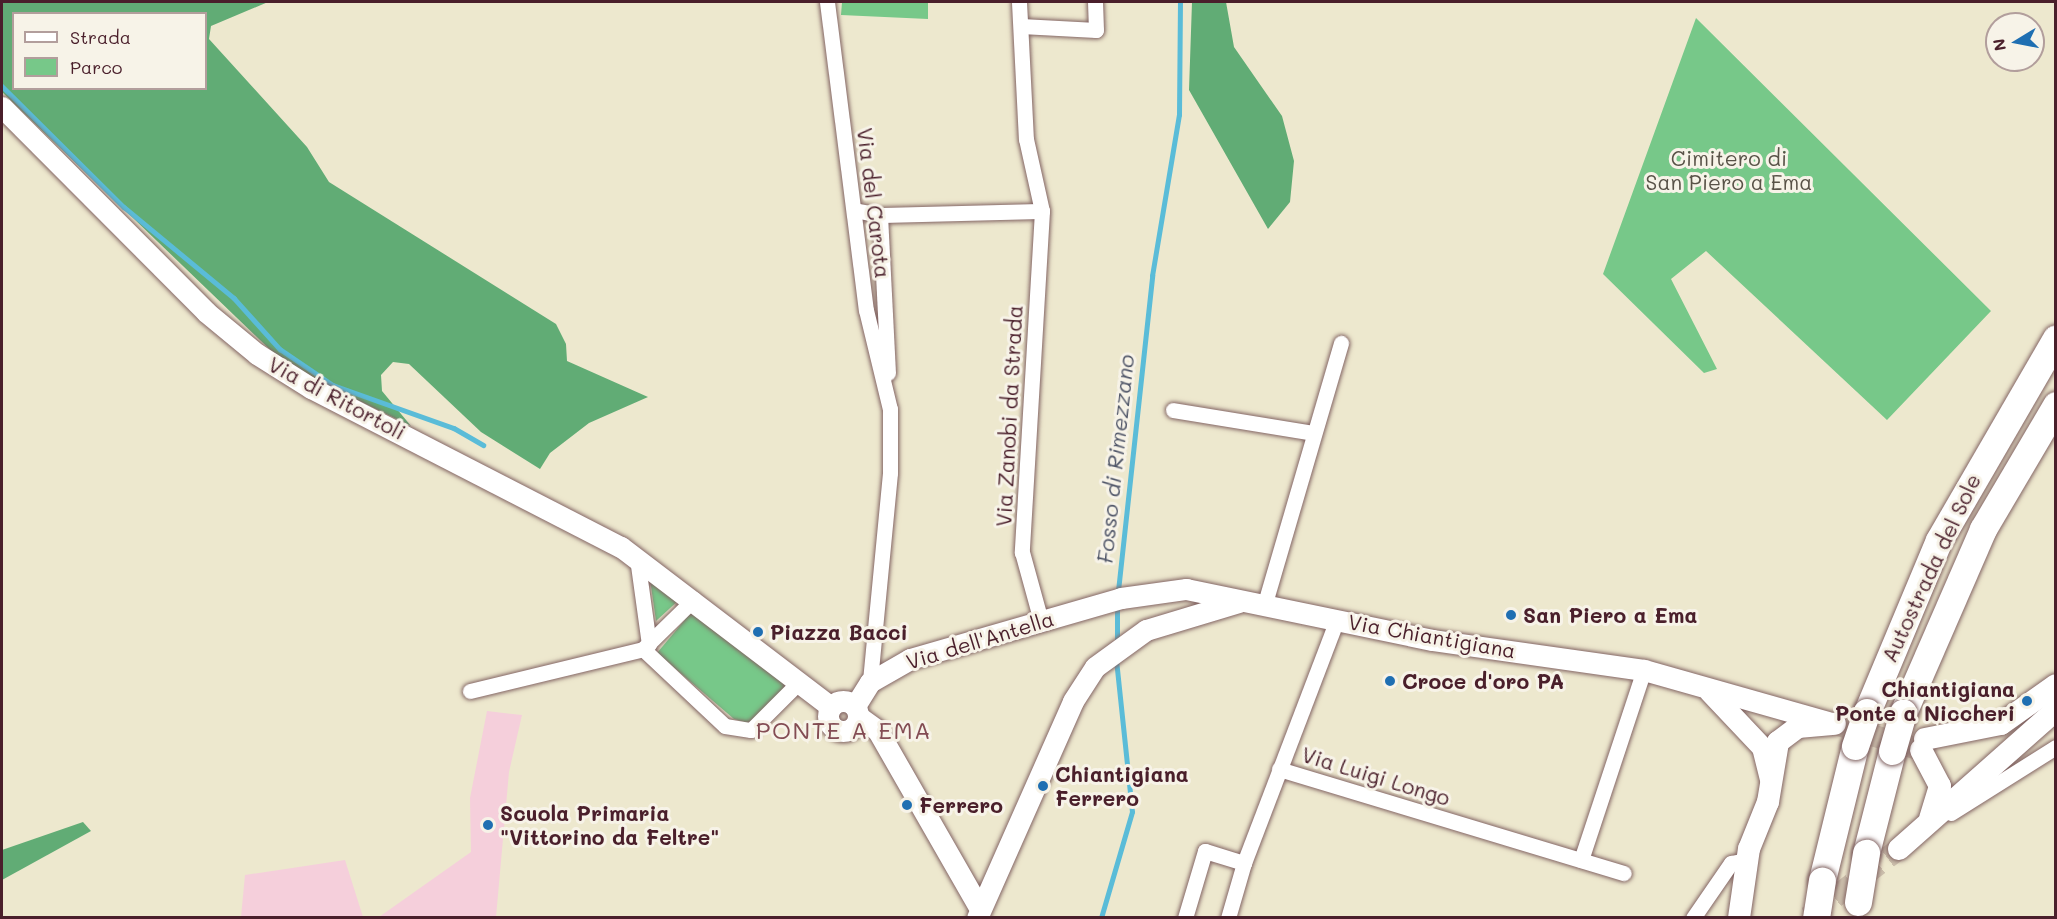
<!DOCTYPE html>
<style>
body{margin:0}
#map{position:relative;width:2057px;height:919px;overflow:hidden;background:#ede8ce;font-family:Mali,sans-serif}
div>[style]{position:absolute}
.built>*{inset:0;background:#f5cfdb}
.green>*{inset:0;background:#77c889}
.forest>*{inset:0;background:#61ac75}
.stream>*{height:4.5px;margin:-2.25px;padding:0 2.25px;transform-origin:2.25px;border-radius:2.25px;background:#5abcd8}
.primary-tunnel>*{height:22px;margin-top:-11px;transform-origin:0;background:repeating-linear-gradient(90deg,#ccc0ad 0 22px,transparent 0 33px)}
.roads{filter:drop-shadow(0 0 2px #836564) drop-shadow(0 0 2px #836564)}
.street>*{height:15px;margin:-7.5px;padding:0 7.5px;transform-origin:7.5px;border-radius:7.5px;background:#fff}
.secondary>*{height:21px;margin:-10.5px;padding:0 10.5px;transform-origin:10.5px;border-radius:10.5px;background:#fff}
.secondary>.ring{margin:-10.5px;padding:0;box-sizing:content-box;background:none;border:21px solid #fff;border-radius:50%}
.primary>*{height:22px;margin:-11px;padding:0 11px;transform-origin:11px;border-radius:11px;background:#fff}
.highway>*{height:27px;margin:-13.5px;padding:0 13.5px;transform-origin:13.5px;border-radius:13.5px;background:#fff}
.bridges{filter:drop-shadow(0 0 2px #836564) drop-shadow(0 0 2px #836564)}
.highway-bridge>*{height:27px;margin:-13.5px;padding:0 13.5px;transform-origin:13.5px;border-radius:13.5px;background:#fff}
.dots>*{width:16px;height:16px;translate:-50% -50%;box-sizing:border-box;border:3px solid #f7f3e8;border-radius:50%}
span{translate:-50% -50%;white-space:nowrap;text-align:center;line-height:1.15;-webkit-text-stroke:6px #f7f3e8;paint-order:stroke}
.park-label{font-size:21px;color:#585247}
.street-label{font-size:21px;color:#4a1f2b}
.poi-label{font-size:21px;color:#4a1f2b;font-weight:700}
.left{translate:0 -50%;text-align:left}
.right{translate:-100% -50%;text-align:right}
.water-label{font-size:22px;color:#505668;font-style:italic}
.quarter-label{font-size:24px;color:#834c53;letter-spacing:1.5px}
.frame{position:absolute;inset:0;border:3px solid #4a1f2b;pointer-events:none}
.legend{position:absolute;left:12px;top:12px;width:195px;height:78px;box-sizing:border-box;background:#f7f3e8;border:2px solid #b29e9c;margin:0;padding:8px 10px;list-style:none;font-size:18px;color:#4a1f2b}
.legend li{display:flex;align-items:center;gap:12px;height:30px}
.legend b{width:30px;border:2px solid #b29e9c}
.north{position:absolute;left:1985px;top:12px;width:60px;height:60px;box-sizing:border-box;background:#f7f3e8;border:2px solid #b29e9c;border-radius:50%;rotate:260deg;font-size:16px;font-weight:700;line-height:24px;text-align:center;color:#4a1f2b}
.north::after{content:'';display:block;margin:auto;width:21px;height:27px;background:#1f6fb2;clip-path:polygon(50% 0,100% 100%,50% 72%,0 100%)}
</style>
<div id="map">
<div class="built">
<i style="clip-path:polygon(487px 711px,522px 715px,509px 772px,496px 917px,379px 917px,471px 852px,470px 798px)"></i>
<i style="clip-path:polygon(345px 860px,363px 917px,241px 917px,245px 875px)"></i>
</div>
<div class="green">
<i style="clip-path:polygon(842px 2px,928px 2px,928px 19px,841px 15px)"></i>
<i style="clip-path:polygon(1696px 18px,1991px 311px,1887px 420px,1706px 251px,1671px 279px,1717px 369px,1704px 373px,1603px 274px)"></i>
<i style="clip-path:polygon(650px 579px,680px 599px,656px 621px)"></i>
<i style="clip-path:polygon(694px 609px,788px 687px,751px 724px,734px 719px,657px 653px)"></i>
</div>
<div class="forest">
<i style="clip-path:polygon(evenodd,2px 2px,268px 2px,211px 26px,209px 39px,307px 147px,329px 182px,556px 324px,566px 344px,567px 361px,648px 397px,589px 423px,550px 453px,540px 469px,481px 432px,409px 364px,393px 362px,381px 375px,382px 391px,411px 426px,287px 366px,2px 92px,2px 2px,14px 14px,206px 14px,206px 88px,14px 88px,14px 14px)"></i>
<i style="clip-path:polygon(1192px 2px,1226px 2px,1234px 47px,1282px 116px,1294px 161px,1290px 202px,1268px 229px,1189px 90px)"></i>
<i style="clip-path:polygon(83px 822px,91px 831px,2px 880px,2px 850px)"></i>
</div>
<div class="stream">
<i style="left:2px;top:86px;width:172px;rotate:44.8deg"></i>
<i style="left:124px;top:207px;width:143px;rotate:39.6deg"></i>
<i style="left:234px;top:298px;width:69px;rotate:48deg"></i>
<i style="left:280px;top:349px;width:64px;rotate:34.2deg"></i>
<i style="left:333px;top:385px;width:128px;rotate:19.6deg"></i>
<i style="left:454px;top:428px;width:34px;rotate:30deg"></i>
<i style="left:1118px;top:591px;width:317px;rotate:-83.8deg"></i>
<i style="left:1152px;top:276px;width:163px;rotate:-80.5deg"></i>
<i style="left:1179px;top:115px;width:113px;rotate:-89.5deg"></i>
<i style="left:1117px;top:642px;width:36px;rotate:-90deg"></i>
<i style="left:1101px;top:918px;width:110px;rotate:-73.7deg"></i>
<i style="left:1132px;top:812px;width:153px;rotate:-96deg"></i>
</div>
<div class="primary-tunnel">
<i style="left:1835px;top:724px;width:90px;rotate:16.8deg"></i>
<i style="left:1808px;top:917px;width:114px;rotate:-36.8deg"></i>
</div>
<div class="roads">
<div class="street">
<i style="left:827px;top:2px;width:310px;rotate:82.8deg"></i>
<i style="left:866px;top:310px;width:102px;rotate:76.4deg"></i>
<i style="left:890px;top:409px;width:64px;rotate:90deg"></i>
<i style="left:890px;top:473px;width:210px;rotate:95.5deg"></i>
<i style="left:1019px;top:2px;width:137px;rotate:87.1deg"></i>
<i style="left:1026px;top:139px;width:74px;rotate:77.5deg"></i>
<i style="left:1042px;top:211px;width:342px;rotate:93.4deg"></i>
<i style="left:1022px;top:552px;width:72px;rotate:74.6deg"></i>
<i style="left:1021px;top:26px;width:75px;rotate:3.1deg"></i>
<i style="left:1096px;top:30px;width:28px;rotate:-92deg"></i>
<i style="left:854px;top:210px;width:26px;rotate:11deg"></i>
<i style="left:880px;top:215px;width:162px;rotate:-1.4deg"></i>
<i style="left:880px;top:215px;width:158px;rotate:87.1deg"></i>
<i style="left:1173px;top:410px;width:142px;rotate:9.3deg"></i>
<i style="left:637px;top:558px;width:87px;rotate:82.1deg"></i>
<i style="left:694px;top:599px;width:71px;rotate:135.6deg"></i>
<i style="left:643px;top:649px;width:112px;rotate:43.2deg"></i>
<i style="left:725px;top:726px;width:26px;rotate:9deg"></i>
<i style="left:751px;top:730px;width:66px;rotate:-45deg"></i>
<i style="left:1265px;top:603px;width:271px;rotate:-73.7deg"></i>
<i style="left:470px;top:691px;width:178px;rotate:-13.6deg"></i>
<i style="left:1279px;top:769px;width:360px;rotate:16.8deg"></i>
<i style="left:1951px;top:813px;width:124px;rotate:-32.2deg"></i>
<i style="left:1581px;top:860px;width:200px;rotate:-71.7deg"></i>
<i style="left:1244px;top:863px;width:261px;rotate:-69.1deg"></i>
<i style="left:1185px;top:918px;width:70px;rotate:-73.4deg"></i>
<i style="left:1205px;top:851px;width:41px;rotate:17.1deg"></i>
<i style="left:1244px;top:863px;width:57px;rotate:106.2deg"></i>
<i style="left:1693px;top:918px;width:67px;rotate:-55.4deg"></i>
<i style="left:1731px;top:863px;width:10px;rotate:-11deg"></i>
<i style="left:1741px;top:861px;width:7px;rotate:45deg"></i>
</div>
<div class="secondary">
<i style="left:2px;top:107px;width:289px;rotate:45.1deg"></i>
<i style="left:206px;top:312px;width:66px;rotate:39.5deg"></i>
<i style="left:257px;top:354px;width:64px;rotate:32.2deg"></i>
<i style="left:311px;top:388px;width:348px;rotate:27.2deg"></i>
<i style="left:621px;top:547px;width:264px;rotate:37.3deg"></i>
<i style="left:1709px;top:691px;width:77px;rotate:46.6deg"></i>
<i style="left:1762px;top:747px;width:36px;rotate:76deg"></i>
<i class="ring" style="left:828px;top:701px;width:9px;height:9px"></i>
<i style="left:855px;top:706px;width:28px;rotate:-58deg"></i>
<i style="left:870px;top:682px;width:46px;rotate:-29.9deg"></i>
<i style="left:910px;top:659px;width:220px;rotate:-16.1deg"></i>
<i style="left:1121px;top:598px;width:66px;rotate:-7.9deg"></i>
<i style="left:1186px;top:589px;width:252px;rotate:11.7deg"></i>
<i style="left:1433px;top:640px;width:213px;rotate:8.1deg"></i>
<i style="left:1644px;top:670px;width:191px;rotate:15.8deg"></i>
<i style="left:859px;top:717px;width:24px;rotate:36deg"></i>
<i style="left:878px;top:731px;width:205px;rotate:60.2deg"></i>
<i style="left:977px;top:918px;width:237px;rotate:-66.1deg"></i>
<i style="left:1073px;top:701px;width:40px;rotate:-57.1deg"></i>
<i style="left:1095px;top:667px;width:63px;rotate:-36deg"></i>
<i style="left:1146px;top:630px;width:97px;rotate:-16.8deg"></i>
</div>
<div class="primary">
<i style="left:1925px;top:739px;width:77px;rotate:-11.2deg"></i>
<i style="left:2001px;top:724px;width:67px;rotate:-35.3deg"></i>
<i style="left:1921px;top:750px;width:41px;rotate:62.2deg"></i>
<i style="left:1940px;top:786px;width:34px;rotate:107deg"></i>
<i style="left:1899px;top:849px;width:210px;rotate:-41.5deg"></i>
<i style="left:1739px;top:918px;width:70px;rotate:-81.8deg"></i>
<i style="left:1749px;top:849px;width:51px;rotate:-68deg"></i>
<i style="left:1768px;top:802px;width:61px;rotate:-80.5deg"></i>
<i style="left:1778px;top:742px;width:25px;rotate:-37deg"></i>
<i style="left:1798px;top:727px;width:37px;rotate:-5deg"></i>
</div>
<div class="highway">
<i style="left:1867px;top:712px;width:186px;rotate:-67.3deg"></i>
<i style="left:1939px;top:540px;width:233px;rotate:-59.9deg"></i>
<i style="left:1903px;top:713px;width:201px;rotate:-66.5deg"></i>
<i style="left:1983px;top:529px;width:144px;rotate:-59.5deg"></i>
<i style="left:1866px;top:853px;width:105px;rotate:-75.7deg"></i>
<i style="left:1822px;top:880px;width:138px;rotate:-76.2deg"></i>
</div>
</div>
<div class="bridges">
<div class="highway-bridge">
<i style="left:1855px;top:746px;width:36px;rotate:-71deg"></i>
<i style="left:1892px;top:751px;width:40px;rotate:-74deg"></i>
<i style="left:1858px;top:902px;width:50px;rotate:-80.7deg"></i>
<i style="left:1816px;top:918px;width:38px;rotate:-81deg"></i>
</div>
</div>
<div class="dots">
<i style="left:1511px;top:615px;background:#1f6fb2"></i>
<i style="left:758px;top:632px;background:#1f6fb2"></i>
<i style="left:1390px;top:681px;background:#1f6fb2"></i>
<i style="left:2027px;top:701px;background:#1f6fb2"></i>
<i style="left:1043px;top:786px;background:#1f6fb2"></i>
<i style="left:907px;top:805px;background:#1f6fb2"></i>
<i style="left:488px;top:825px;background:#1f6fb2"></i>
</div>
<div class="park-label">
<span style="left:1729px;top:170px">Cimitero di<br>San Piero a Ema</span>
</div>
<div class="street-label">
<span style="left:874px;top:203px;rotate:83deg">Via del Carota</span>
<span style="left:337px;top:398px;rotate:28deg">Via di Ritortoli</span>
<span style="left:1009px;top:416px;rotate:-87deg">Via Zanobi da Strada</span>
<span style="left:1931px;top:568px;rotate:-65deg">Autostrada del Sole</span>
<span style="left:1432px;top:636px;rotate:10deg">Via Chiantigiana</span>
<span style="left:980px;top:640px;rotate:-17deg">Via dell'Antella</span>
<span style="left:1376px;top:776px;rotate:17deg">Via Luigi Longo</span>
</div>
<div class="poi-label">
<span class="left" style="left:1523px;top:615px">San Piero a Ema</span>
<span class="left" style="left:770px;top:632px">Piazza Bacci</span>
<span class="left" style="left:1402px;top:681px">Croce d'oro PA</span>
<span class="right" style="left:2015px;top:701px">Chiantigiana<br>Ponte a Niccheri</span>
<span class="left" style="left:1055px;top:786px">Chiantigiana<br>Ferrero</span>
<span class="left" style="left:919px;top:805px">Ferrero</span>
<span class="left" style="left:500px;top:825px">Scuola Primaria<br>"Vittorino da Feltre"</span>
</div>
<div class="water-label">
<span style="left:1115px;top:459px;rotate:-84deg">Fosso di Rimezzano</span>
</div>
<div class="quarter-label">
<span style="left:844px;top:730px">PONTE A EMA</span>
</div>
<div class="frame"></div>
<ul class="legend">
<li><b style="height:8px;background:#fff"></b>Strada</li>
<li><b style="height:16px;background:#77c889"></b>Parco</li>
</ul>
<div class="north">N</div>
</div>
